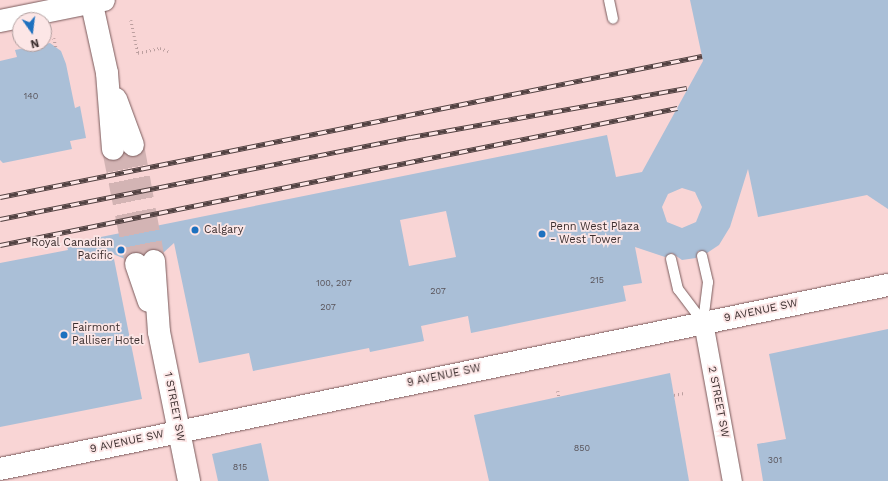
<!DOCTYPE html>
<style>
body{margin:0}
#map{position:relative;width:888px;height:481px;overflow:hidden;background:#f9d5d5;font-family:"Work Sans",sans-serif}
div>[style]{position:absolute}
.building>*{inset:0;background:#aabfd7}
.tertiary-tunnel>*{height:22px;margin-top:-11px;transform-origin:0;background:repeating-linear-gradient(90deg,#d3b4b4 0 22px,transparent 0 33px)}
.path>*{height:2.5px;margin-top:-1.25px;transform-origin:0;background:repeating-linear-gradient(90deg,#bc9f9f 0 1px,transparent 0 4px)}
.roads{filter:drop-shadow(0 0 1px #7a5b5c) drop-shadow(0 0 1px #7a5b5c)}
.service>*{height:10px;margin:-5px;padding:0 5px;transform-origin:5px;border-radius:5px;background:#fff}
.minor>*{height:19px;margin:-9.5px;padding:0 9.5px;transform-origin:9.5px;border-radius:9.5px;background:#fff}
.tertiary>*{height:22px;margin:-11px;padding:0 11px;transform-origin:11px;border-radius:11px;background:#fff}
.secondary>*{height:22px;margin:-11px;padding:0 11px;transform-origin:11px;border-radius:11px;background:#fff}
.rail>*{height:4.5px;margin-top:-2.25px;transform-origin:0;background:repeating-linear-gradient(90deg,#fce6e6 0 9px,#524242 0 18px);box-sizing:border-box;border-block:1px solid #524242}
.dots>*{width:11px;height:11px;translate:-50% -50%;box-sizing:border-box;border:2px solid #fce6e6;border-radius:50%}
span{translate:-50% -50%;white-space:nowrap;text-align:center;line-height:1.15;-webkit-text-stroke:3.5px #fce6e6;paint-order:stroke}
.number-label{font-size:9px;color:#585359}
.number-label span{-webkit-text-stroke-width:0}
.poi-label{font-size:11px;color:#3c2f2f}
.left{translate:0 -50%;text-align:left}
.right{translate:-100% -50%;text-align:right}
.street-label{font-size:11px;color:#3c2f2f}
.north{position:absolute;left:12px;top:12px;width:40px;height:40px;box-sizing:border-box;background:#fce6e6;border:1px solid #af9d9d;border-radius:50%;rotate:166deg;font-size:11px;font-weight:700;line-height:16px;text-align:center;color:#3c2f2f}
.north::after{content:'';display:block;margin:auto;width:14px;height:18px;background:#1e71bf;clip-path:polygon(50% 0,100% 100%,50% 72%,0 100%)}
</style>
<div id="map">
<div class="building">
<i style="clip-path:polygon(evenodd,690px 0,888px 0,888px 209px,867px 195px,758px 217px,748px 169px,730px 227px,719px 245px,707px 253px,698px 251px,696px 258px,682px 260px,672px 253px,665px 257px,635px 247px,642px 283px,623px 286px,626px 301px,471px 333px,468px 316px,421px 326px,424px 341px,370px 352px,369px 348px,253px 371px,249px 353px,199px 363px,174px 243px,163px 253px,153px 249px,144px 254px,132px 252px,125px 259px,113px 254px,142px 399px,0 427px,0 263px,68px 250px,66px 244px,607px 135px,616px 177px,642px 172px,703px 61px,690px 0,682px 188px,695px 192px,702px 207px,696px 222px,682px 228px,667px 222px,662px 207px,668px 194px,682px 188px,690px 0,446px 211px,456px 257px,409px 266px,400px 220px,446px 211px)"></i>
<i style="clip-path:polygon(50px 43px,61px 51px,66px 64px,75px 108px,80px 106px,86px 138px,70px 141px,72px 149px,3px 163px,0 160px,0 61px,17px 57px,15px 50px)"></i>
<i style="clip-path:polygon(888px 329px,888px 481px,763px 481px,757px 444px,786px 439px,769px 354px)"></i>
<i style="clip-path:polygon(670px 373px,689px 481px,489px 481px,474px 415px)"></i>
<i style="clip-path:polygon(261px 443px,269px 481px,218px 481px,212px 454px)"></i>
</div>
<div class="tertiary-tunnel">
<i style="left:133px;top:145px;width:118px;rotate:79.7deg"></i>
<i style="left:113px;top:149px;width:117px;rotate:78.7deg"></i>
</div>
<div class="path">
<i style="left:131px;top:20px;width:34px;rotate:78deg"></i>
<i style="left:138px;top:53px;width:23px;rotate:-13deg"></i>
<i style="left:160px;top:48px;width:9px;rotate:21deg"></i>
<i style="left:54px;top:38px;width:9px;rotate:77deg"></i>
<i style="left:45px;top:40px;width:4px;rotate:76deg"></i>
<i style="left:558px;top:391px;width:6px;rotate:81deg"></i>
<i style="left:674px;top:395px;width:10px;rotate:-11deg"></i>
</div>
<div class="roads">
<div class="service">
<i style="left:609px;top:0;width:19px;rotate:78deg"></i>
<i style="left:702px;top:256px;width:27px;rotate:77deg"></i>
<i style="left:708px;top:282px;width:40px;rotate:97.1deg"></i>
<i style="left:671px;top:259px;width:31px;rotate:77deg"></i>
<i style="left:678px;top:289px;width:41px;rotate:52.9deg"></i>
</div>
<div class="minor">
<i style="left:703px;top:322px;width:162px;rotate:79.7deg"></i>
</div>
<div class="tertiary">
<i style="left:91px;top:0;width:75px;rotate:77.6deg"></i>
<i style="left:107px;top:73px;width:76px;rotate:85.5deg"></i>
<i style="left:0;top:21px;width:106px;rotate:-11.4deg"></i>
<i style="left:116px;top:99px;width:49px;rotate:69.7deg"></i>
<i style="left:154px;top:261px;width:71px;rotate:86deg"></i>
<i style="left:159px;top:332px;width:152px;rotate:78.6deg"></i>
<i style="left:136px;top:264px;width:39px;rotate:71deg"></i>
</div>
<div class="secondary">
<i style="left:0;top:469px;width:907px;rotate:-11.71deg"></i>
</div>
</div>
<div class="rail">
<i style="left:0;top:197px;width:716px;rotate:-11.36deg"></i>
<i style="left:0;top:219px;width:419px;rotate:-11.3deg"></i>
<i style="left:411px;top:137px;width:280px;rotate:-10.1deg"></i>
<i style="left:0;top:245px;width:691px;rotate:-11.44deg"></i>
</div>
<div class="dots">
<i style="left:195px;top:230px;background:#1e71bf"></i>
<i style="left:542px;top:234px;background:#1e71bf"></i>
<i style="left:121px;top:250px;background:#1e71bf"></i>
<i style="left:64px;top:335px;background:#1e71bf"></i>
</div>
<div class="number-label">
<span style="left:31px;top:96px">140</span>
<span style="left:597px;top:280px">215</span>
<span style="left:334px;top:283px">100, 207</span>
<span style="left:438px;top:291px">207</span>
<span style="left:328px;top:307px">207</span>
<span style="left:582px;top:448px">850</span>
<span style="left:775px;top:460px">301</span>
<span style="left:240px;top:467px">815</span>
</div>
<div class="poi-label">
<span class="left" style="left:550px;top:234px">Penn West Plaza<br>- West Tower</span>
<span class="left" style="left:204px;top:230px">Calgary</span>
<span class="right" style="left:113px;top:250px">Royal Canadian<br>Pacific</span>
<span class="left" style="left:72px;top:335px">Fairmont<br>Palliser Hotel</span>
</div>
<div class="street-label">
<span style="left:761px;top:311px;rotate:-12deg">9 AVENUE SW</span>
<span style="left:444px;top:376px;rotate:-12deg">9 AVENUE SW</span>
<span style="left:718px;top:402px;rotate:79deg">2 STREET SW</span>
<span style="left:174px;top:407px;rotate:79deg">1 STREET SW</span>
<span style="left:127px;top:442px;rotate:-12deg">9 AVENUE SW</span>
</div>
<div class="north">N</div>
</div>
